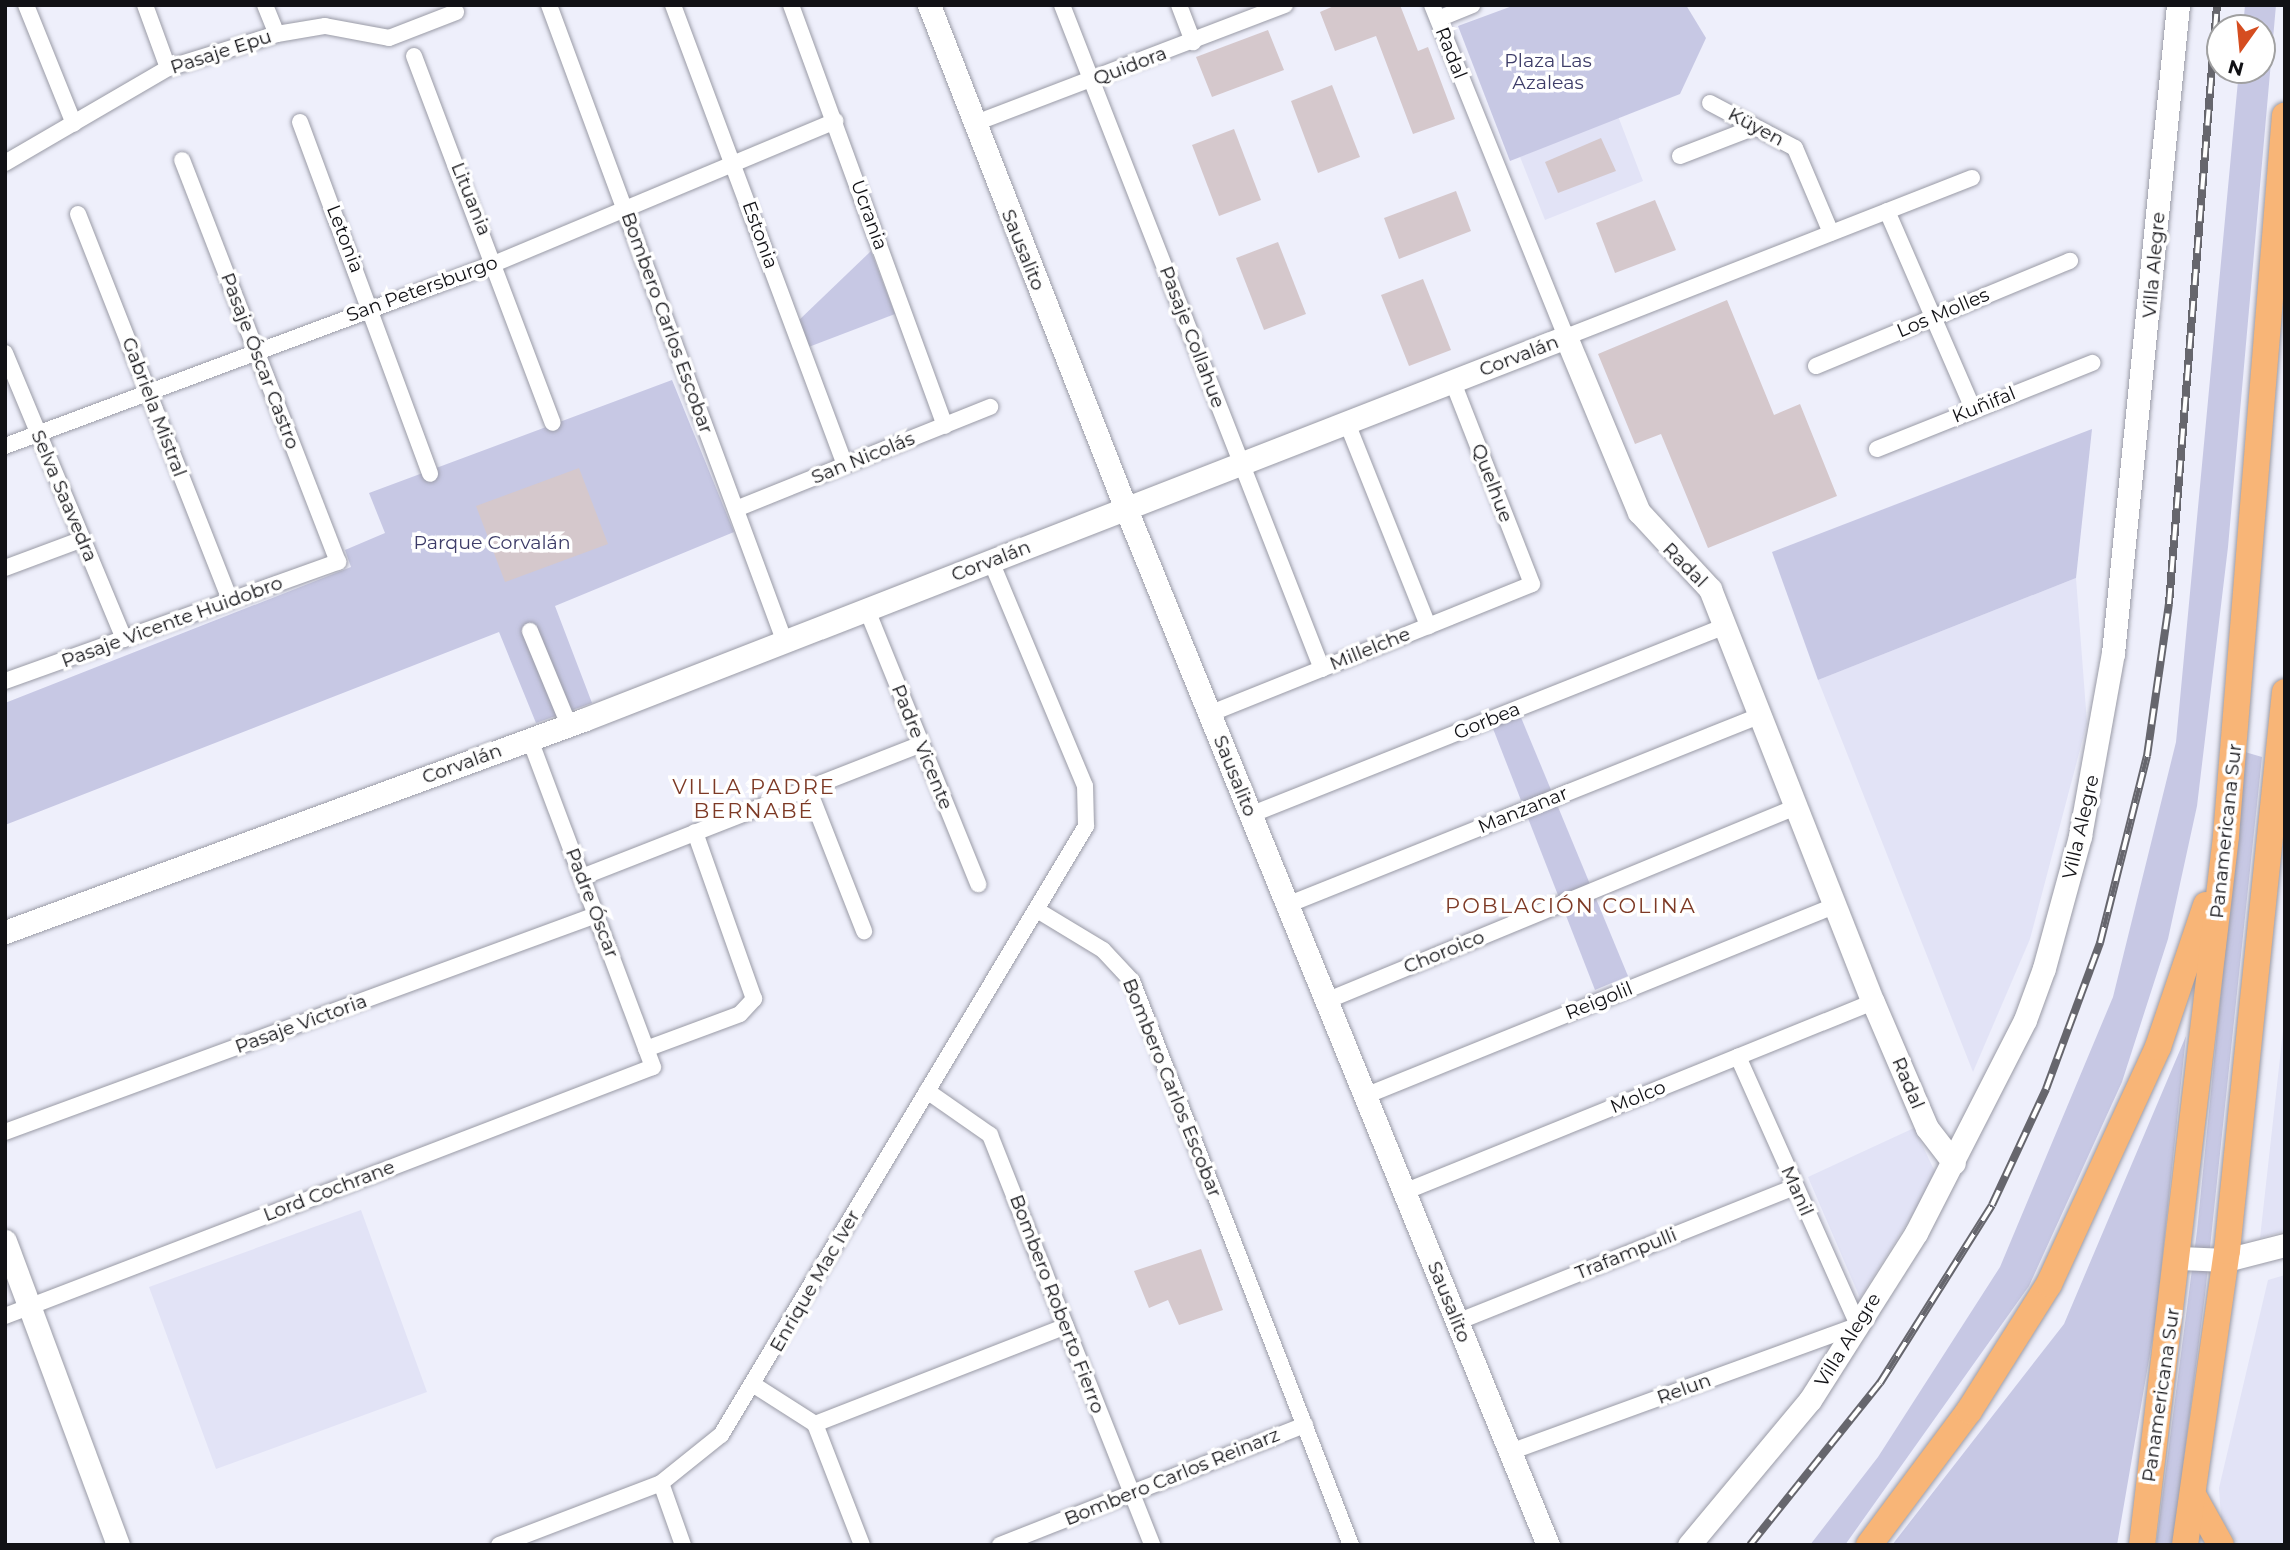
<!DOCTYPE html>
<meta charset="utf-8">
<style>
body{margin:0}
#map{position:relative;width:2290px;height:1550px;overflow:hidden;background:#eeeffb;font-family:Montserrat,sans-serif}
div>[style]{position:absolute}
.built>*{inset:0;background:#e2e3f6}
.green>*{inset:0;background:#c7c8e4}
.building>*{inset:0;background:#d5c8cc}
.roads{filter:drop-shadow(0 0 2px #9a9ba6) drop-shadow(0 0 2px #9a9ba6)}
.street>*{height:16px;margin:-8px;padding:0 8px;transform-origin:8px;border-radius:8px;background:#fff}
.secondary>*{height:23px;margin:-11.5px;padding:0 11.5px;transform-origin:11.5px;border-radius:11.5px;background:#fff}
.primary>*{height:26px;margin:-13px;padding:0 13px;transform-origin:13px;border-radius:13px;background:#f8b577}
.rail>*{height:8px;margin-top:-4px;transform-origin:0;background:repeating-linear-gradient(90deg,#fff 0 16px,#66666d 0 32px);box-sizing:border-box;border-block:2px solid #66666d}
span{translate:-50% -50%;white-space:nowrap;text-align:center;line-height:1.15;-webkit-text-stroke:7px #fff;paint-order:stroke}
.street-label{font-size:19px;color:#111115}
.park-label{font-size:19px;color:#3d3c68}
.neighbourhood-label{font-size:21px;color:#7d3925;letter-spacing:2px}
.frame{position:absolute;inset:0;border:7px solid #111115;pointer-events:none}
.north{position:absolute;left:2206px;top:14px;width:70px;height:70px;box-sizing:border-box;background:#fff;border:2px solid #a0a0a1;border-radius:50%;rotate:195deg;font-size:19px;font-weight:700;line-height:28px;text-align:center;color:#111115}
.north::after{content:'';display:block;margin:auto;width:24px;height:32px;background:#d54d20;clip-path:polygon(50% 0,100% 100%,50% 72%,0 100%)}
</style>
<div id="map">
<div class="built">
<i style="clip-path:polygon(1618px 116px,1643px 181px,1545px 220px,1520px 157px)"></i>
<i style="clip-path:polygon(2076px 578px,2087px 723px,2030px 939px,1973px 1072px,1818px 680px)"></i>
<i style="clip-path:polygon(2285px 1013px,2285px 1231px,2260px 1238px)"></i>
<i style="clip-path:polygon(1914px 1128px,1937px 1176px,1860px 1298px,1808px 1177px)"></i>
<i style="clip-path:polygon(361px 1210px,427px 1392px,216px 1469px,149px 1287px)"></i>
<i style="clip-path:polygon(2285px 1275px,2285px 1545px,2238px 1545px,2221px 1517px,2219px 1488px,2268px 1280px)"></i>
</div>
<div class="green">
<i style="clip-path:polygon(1515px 5px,1686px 5px,1706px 38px,1680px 94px,1510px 161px,1458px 26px)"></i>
<i style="clip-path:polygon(2245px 5px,2276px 5px,2228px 547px,2197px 806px,2168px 939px,2122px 1082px,2029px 1286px,1845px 1545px,1810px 1545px,1878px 1457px,2000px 1267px,2113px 997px,2176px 742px,2239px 70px,2262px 70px,2262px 28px,2243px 28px)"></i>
<i style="clip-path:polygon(871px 251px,895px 314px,806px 348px,797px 322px)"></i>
<i style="clip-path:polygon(672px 380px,734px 532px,555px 606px,592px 703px,536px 723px,499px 632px,5px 825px,5px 703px,351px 567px,345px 550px,385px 533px,369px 493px)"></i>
<i style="clip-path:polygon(2092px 429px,2076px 578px,1818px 680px,1772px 552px)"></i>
<i style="clip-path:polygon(1520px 715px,1628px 976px,1595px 990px,1492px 726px)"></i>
<i style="clip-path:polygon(2245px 752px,2262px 757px,2205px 1295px,2173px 1545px,2156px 1545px,2197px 1231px)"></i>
<i style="clip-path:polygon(2186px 1036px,2156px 1319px,2117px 1545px,1892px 1545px,2064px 1324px)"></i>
</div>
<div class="building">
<i style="clip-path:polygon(1336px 5px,1400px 5px,1418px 51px,1428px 47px,1455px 119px,1413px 134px,1376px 36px,1335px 51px,1320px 12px)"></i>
<i style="clip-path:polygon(1268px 30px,1284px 70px,1212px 97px,1196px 57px)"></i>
<i style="clip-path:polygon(1332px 85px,1360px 157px,1318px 173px,1291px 101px)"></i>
<i style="clip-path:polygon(1234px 129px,1261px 200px,1219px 216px,1192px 145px)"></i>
<i style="clip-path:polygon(1601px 138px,1616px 171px,1558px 193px,1545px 162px)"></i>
<i style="clip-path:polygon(1456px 191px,1471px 231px,1399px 259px,1384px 218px)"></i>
<i style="clip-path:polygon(1655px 200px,1676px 250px,1615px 273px,1596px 223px)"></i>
<i style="clip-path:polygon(1278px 242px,1306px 314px,1264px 330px,1236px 258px)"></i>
<i style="clip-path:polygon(1423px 279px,1451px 350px,1409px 366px,1381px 295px)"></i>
<i style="clip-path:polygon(1727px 300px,1774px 415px,1800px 404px,1837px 496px,1708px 548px,1661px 434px,1635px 444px,1598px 354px)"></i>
<i style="clip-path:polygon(579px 468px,608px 544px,505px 582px,476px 506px)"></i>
<i style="clip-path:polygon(1201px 1249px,1223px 1310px,1179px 1325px,1168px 1300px,1149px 1308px,1134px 1271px)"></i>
</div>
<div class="roads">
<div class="street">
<i style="left:26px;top:5px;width:128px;rotate:68deg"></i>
<i style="left:145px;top:5px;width:67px;rotate:69.9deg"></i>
<i style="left:265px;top:5px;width:31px;rotate:68deg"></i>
<i style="left:549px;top:5px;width:677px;rotate:69.69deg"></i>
<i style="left:673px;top:5px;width:491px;rotate:69.5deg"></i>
<i style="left:791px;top:5px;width:448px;rotate:69.9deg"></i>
<i style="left:1062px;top:5px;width:713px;rotate:68.62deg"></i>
<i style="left:1179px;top:5px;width:40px;rotate:69deg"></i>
<i style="left:1432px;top:5px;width:358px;rotate:68deg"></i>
<i style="left:1566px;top:337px;width:436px;rotate:-21.4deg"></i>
<i style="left:1438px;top:19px;width:37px;rotate:-22deg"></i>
<i style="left:414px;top:56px;width:392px;rotate:69.3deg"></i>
<i style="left:1710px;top:103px;width:96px;rotate:27.9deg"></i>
<i style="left:1795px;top:148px;width:92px;rotate:67deg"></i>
<i style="left:300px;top:122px;width:375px;rotate:69.7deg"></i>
<i style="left:973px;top:124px;width:334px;rotate:-20.9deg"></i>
<i style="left:1680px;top:156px;width:80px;rotate:-21.1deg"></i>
<i style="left:5px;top:163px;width:189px;rotate:-30.2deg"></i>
<i style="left:168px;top:68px;width:114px;rotate:-17.3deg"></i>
<i style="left:277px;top:34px;width:49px;rotate:-9.5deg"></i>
<i style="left:325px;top:26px;width:65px;rotate:10.6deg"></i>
<i style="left:389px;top:38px;width:72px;rotate:-21.2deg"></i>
<i style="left:1887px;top:211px;width:216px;rotate:66.5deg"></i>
<i style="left:78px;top:214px;width:415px;rotate:68.5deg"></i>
<i style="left:5px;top:353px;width:310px;rotate:67.4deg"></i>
<i style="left:1816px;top:366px;width:275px;rotate:-22.5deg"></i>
<i style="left:1347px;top:423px;width:219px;rotate:68.2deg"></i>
<i style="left:5px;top:446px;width:524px;rotate:-20.44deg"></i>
<i style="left:496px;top:263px;width:368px;rotate:-22.7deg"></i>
<i style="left:1877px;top:449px;width:232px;rotate:-21.8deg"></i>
<i style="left:736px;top:509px;width:274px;rotate:-21.9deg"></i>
<i style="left:5px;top:568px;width:83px;rotate:-20.4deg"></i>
<i style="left:867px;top:610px;width:296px;rotate:67.9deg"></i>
<i style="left:530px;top:631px;width:102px;rotate:67.5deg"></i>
<i style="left:5px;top:681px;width:354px;rotate:-19.7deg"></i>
<i style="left:338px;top:562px;width:431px;rotate:-111.2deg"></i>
<i style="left:1209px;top:714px;width:348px;rotate:-21.9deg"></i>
<i style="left:1532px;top:584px;width:217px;rotate:-111.4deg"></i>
<i style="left:808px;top:788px;width:154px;rotate:68.6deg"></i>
<i style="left:1250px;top:815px;width:509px;rotate:-21.68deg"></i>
<i style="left:582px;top:877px;width:364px;rotate:-21.4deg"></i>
<i style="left:1287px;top:905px;width:508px;rotate:-21.82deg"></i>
<i style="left:1037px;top:910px;width:77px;rotate:31.2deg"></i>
<i style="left:1103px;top:950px;width:42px;rotate:46.9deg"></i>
<i style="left:1132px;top:981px;width:605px;rotate:68.78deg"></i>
<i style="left:1326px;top:1001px;width:508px;rotate:-22.43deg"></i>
<i style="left:646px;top:1049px;width:100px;rotate:-20.4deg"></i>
<i style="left:740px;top:1014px;width:21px;rotate:-47deg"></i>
<i style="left:754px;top:999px;width:177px;rotate:-109.5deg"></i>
<i style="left:927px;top:1091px;width:77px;rotate:34.9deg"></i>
<i style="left:990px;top:1135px;width:441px;rotate:68.4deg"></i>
<i style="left:1365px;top:1096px;width:506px;rotate:-22.05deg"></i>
<i style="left:5px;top:1132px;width:630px;rotate:-20.16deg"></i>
<i style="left:1404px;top:1192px;width:506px;rotate:-22.05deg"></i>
<i style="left:5px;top:1316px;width:694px;rotate:-21.02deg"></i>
<i style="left:653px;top:1067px;width:350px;rotate:-110.6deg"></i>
<i style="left:1457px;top:1322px;width:364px;rotate:-21.8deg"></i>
<i style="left:754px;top:1385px;width:72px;rotate:32.6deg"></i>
<i style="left:815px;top:1424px;width:130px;rotate:68.8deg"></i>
<i style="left:815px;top:1424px;width:269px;rotate:-21.3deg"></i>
<i style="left:1510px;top:1452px;width:370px;rotate:-20deg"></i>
<i style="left:1858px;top:1325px;width:294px;rotate:-114.1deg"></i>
<i style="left:661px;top:1483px;width:66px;rotate:70.5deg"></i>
<i style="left:499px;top:1545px;width:173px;rotate:-20.9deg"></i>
<i style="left:661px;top:1483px;width:77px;rotate:-38.7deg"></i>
<i style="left:721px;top:1435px;width:710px;rotate:-59.06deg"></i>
<i style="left:1086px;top:826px;width:40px;rotate:-91.4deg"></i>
<i style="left:1085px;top:786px;width:244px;rotate:-112.7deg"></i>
<i style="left:1000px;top:1545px;width:328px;rotate:-21.5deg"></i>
</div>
<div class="secondary">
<i style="left:929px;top:5px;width:541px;rotate:68.65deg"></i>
<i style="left:1126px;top:509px;width:1119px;rotate:67.84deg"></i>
<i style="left:5px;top:932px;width:616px;rotate:-20.14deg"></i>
<i style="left:583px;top:720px;width:1055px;rotate:-21.29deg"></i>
<i style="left:1566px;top:337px;width:190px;rotate:67.4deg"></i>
<i style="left:1639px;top:512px;width:105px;rotate:47.3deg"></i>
<i style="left:1710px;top:589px;width:444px;rotate:68.5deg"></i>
<i style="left:1873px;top:1002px;width:137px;rotate:66.8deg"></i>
<i style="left:1927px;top:1128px;width:44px;rotate:52.4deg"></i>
<i style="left:5px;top:1241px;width:324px;rotate:69.6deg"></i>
<i style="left:2180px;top:1258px;width:46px;rotate:2.5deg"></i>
<i style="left:2226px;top:1260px;width:61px;rotate:-14.3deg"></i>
<i style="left:1689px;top:1545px;width:189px;rotate:-50.2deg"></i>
<i style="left:1810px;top:1400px;width:198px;rotate:-57.6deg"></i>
<i style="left:1916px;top:1233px;width:239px;rotate:-62.9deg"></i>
<i style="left:2025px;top:1020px;width:55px;rotate:-69.9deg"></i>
<i style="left:2044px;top:968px;width:137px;rotate:-74.7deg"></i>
<i style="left:2080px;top:836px;width:186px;rotate:-79.8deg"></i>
<i style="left:2113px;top:653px;width:651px;rotate:-84.27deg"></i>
</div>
<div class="primary">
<i style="left:2193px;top:1495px;width:57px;rotate:60.8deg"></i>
<i style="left:1869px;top:1545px;width:167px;rotate:-53.3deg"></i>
<i style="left:1969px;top:1411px;width:150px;rotate:-57.8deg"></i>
<i style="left:2049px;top:1284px;width:261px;rotate:-65.3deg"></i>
<i style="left:2158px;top:1047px;width:150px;rotate:-71.3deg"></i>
<i style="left:2142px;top:1545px;width:714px;rotate:-83.24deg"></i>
<i style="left:2226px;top:836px;width:723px;rotate:-85.32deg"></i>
<i style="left:2185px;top:1545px;width:297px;rotate:-81.9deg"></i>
<i style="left:2227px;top:1251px;width:562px;rotate:-84.08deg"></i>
</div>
</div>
<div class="rail">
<i style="left:1750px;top:1545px;width:208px;rotate:-51.3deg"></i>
<i style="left:1880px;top:1383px;width:210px;rotate:-57.8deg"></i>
<i style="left:1992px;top:1205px;width:128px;rotate:-65deg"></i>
<i style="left:2046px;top:1089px;width:156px;rotate:-69.7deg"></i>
<i style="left:2100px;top:943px;width:193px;rotate:-75.9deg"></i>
<i style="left:2147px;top:756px;width:154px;rotate:-81.8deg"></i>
<i style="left:2169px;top:604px;width:601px;rotate:-85.42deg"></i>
</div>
<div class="street-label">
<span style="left:221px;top:52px;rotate:-18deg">Pasaje Epu</span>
<span style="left:1451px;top:53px;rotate:68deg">Radal</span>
<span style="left:1130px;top:66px;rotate:-21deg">Quidora</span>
<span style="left:1756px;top:127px;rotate:28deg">Küyen</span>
<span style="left:471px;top:199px;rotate:68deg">Lituania</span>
<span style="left:869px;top:215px;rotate:70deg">Ucrania</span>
<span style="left:760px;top:235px;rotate:70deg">Estonia</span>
<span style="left:345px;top:239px;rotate:69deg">Letonia</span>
<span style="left:1023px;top:250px;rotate:68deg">Sausalito</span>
<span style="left:2154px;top:265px;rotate:-85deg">Villa Alegre</span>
<span style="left:422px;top:289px;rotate:-20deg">San Petersburgo</span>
<span style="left:1943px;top:313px;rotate:-23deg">Los Molles</span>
<span style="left:667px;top:323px;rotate:70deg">Bombero Carlos Escobar</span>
<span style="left:1192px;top:337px;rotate:69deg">Pasaje Collahue</span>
<span style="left:1519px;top:356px;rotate:-21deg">Corvalán</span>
<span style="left:260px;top:361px;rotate:69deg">Pasaje Óscar Castro</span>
<span style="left:1984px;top:405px;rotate:-22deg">Kuñifal</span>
<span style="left:154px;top:407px;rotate:69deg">Gabriela Mistral</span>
<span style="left:863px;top:458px;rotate:-22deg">San Nicolás</span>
<span style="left:1492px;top:483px;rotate:69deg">Quelhue</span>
<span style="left:64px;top:496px;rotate:67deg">Selva Saavedra</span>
<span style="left:991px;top:561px;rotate:-21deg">Corvalán</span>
<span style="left:1685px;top:565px;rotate:45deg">Radal</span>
<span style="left:172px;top:622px;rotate:-20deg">Pasaje Vicente Huidobro</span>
<span style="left:1370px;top:649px;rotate:-22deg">Millelche</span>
<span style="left:1487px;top:721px;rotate:-22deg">Gorbea</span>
<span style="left:922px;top:747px;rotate:68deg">Padre Vicente</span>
<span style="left:462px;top:764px;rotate:-20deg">Corvalán</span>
<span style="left:1235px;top:776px;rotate:68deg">Sausalito</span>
<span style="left:1523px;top:810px;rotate:-22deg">Manzanar</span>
<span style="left:2081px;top:827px;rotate:-77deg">Villa Alegre</span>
<span style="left:2226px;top:831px;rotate:-84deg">Panamericana Sur</span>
<span style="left:592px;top:903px;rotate:69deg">Padre Óscar</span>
<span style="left:1444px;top:952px;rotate:-22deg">Choroico</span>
<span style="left:1599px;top:1001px;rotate:-22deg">Reigolil</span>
<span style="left:301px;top:1024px;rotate:-20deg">Pasaje Victoria</span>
<span style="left:1908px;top:1083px;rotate:67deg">Radal</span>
<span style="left:1172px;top:1088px;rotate:68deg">Bombero Carlos Escobar</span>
<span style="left:1638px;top:1097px;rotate:-22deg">Molco</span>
<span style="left:329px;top:1191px;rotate:-21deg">Lord Cochrane</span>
<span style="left:1797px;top:1191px;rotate:66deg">Manil</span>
<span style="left:1626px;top:1254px;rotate:-22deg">Trafampulli</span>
<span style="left:815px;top:1281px;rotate:-60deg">Enrique Mac Iver</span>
<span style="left:1449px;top:1302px;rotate:68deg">Sausalito</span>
<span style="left:1057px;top:1304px;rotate:69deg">Bombero Roberto Fierro</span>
<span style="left:1848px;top:1340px;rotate:-58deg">Villa Alegre</span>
<span style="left:1684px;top:1389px;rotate:-20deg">Relun</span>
<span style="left:2161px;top:1395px;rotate:-82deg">Panamericana Sur</span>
<span style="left:1172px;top:1477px;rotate:-22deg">Bombero Carlos Reinarz</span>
</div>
<div class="park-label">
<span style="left:1548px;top:72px">Plaza Las<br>Azaleas</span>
<span style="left:492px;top:543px">Parque Corvalán</span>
</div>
<div class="neighbourhood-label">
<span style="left:754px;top:799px">VILLA PADRE<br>BERNABÉ</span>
<span style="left:1571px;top:906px">POBLACIÓN COLINA</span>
</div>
<div class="frame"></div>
<div class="north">N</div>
</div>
